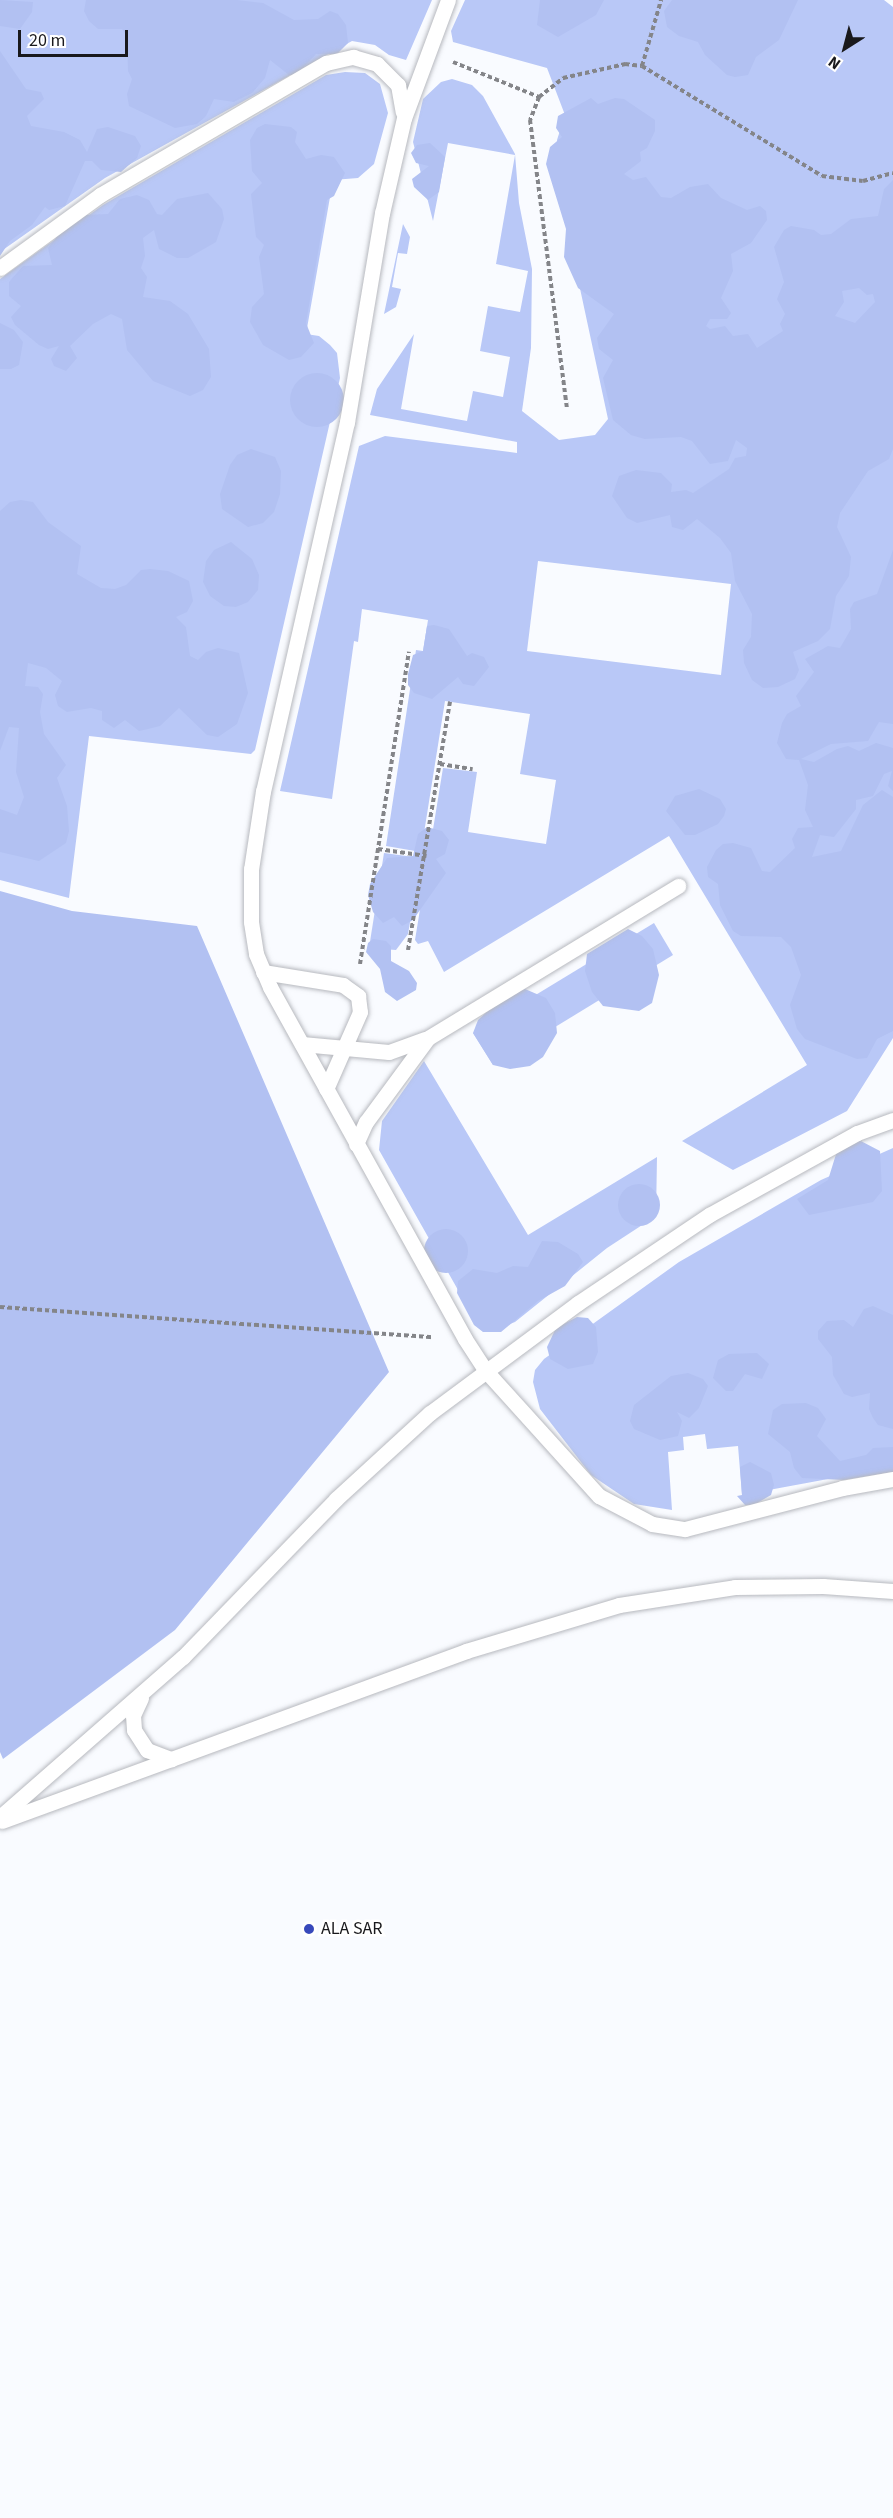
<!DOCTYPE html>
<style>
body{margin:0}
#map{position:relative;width:893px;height:2518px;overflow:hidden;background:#f9fbff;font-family:"Source Sans 3",sans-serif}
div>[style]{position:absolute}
.green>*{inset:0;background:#b9c8f7}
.forest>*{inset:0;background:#b2c1f2}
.round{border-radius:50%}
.path>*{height:4px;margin-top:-2px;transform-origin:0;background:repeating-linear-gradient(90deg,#848589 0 4.5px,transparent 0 7.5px)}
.roads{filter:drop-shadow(0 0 2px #b7b9bf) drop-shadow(0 0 2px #b7b9bf)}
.lane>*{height:15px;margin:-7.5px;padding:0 7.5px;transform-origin:7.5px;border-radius:7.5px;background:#fff}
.dots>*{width:16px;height:16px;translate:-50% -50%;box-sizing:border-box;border:3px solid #fff;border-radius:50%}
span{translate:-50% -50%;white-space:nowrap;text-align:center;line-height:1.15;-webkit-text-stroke:5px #fff;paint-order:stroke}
.poi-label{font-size:18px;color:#19191c}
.left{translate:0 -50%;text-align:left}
.north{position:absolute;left:815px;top:18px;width:60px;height:60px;-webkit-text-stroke:4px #fff;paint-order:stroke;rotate:216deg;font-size:16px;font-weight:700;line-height:24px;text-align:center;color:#19191c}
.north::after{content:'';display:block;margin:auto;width:21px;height:27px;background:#19191c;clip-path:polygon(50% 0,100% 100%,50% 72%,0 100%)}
.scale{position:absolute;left:18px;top:30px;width:110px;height:27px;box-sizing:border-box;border:3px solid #19191c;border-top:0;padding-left:8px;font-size:18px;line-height:21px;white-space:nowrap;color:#19191c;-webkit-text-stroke:4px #fff;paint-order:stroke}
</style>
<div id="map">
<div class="green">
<i style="clip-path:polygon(0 0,432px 0,406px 60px,389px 55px,375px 45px,352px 41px,105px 178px,0 252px)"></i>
<i style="clip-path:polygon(evenodd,465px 0,884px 0,893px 7px,893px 1038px,847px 1111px,733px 1170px,682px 1141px,807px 1065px,669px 836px,444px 972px,428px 941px,418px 944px,415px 940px,443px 768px,477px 772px,468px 832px,546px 844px,556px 780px,520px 774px,530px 714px,445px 701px,421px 852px,386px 846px,416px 650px,423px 651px,428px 620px,362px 609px,358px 642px,354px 641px,332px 799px,280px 791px,359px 446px,385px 436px,517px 453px,517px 442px,370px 415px,377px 389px,414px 334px,401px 409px,467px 421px,473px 391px,503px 397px,510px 357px,480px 351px,488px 306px,520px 312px,528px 271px,496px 264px,515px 155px,448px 143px,433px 221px,413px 142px,423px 99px,441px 82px,452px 79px,472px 85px,483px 96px,515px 154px,519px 203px,532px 269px,531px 348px,522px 411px,559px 440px,595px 435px,608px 419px,555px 172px,557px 140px,565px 115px,547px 68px,453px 42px,451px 31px,465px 0,538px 561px,731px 584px,721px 675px,527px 651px,538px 561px)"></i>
<i style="clip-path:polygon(345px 72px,365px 73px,380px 84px,388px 113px,374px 164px,358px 178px,333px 180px,306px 334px,319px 336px,330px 345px,337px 353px,340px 378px,255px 750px,251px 754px,89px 736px,69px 898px,0 880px,0 279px,103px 205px,326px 75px)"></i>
<i style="clip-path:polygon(403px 224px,410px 237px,407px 254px,398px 253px,392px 287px,401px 289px,396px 307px,384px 314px)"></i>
<i style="clip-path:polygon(384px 853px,421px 858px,408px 934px,396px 950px,369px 948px)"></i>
<i style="clip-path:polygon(654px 923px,673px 955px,493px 1065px,473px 1033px)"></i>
<i style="clip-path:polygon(424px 1061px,528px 1235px,657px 1157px,656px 1216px,607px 1248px,515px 1322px,505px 1326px,471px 1313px,379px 1150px,382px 1121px)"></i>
<i style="clip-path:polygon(893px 1148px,893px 1467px,742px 1495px,738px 1446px,707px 1449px,705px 1434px,683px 1437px,684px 1450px,668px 1452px,672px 1510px,634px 1504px,591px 1475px,540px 1409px,533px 1382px,535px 1370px,544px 1359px,679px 1262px,821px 1180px)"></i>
</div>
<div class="forest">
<i style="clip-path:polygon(0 0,33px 2px,32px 12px,20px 29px,0 26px)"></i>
<i style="clip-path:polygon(86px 0,237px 0,263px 3px,294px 20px,318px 19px,330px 11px,338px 14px,346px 25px,348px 43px,337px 54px,316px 54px,296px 75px,289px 75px,270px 60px,265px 78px,252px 93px,234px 102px,214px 99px,206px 116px,197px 124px,175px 128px,129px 106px,127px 94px,132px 79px,128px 71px,127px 36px,122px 29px,98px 29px,89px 21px,84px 11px)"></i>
<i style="clip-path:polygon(540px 0,604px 0,596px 15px,558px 37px,537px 25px)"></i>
<i style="clip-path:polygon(672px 0,798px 0,779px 40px,756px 57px,748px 75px,735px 77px,727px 75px,705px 55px,698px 42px,679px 36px,667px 27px,664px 11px)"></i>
<i style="clip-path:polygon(0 51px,26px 89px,41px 92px,44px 99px,27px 116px,31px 126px,64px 132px,80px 140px,87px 152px,97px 129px,108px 127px,135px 136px,141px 146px,137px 158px,121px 172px,101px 170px,92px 161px,85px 161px,65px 206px,49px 210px,45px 207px,32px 225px,10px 241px,0 256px)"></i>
<i style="clip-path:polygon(evenodd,591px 98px,598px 104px,615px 98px,624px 99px,655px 120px,655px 131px,647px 148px,640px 152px,641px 161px,624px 174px,633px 180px,646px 177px,661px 197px,671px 198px,690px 187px,708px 184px,721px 198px,747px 210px,760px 206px,766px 211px,767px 220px,751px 243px,731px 254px,733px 271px,721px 298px,731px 313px,727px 319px,710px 319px,706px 326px,710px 329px,725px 326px,733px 336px,748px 334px,757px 348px,783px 331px,780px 324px,785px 314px,777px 299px,784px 282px,774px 247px,784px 230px,791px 226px,814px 230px,821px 235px,831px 234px,851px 219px,878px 216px,884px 189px,893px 180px,893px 449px,889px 459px,868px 471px,840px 513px,837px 527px,851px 557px,849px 576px,836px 596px,830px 629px,818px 641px,793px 652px,799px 670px,795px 679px,778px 687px,763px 688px,752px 680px,744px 663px,743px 650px,751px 637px,752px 614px,735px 581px,731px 553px,720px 538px,697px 519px,683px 530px,672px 527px,670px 515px,637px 523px,627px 518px,612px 496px,619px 476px,636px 470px,661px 473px,672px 484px,671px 492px,686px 490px,693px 493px,729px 469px,735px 458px,746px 456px,747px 448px,736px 440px,728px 461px,710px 464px,692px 441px,681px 437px,645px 439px,631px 435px,613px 420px,603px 378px,613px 360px,599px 349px,597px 338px,614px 314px,578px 288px,564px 257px,566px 229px,546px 164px,550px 147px,562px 137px,556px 128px,558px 116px,591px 98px,859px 288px,867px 295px,873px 294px,875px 302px,855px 323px,835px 316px,844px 302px,842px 291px,859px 288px)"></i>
<i style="clip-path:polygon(265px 124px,291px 127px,297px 132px,295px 142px,306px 159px,321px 155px,334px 157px,345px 173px,334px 196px,327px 200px,306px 323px,314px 343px,301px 357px,289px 360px,263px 345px,250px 322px,252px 307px,264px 294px,259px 257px,264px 245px,256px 237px,251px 194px,262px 183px,252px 171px,250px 140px,257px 128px)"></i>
<i style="clip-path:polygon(430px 143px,445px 157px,439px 192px,428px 200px,414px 187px,412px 179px,429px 166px,416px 163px,411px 153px,417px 145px)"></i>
<i style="clip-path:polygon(208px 193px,222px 209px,224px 219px,216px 242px,188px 258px,177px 258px,159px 249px,154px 230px,143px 238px,145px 256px,141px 268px,147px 277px,143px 297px,170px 301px,188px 314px,209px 349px,211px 377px,203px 390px,190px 396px,153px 381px,127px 350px,122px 319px,111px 314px,93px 324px,70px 346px,77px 358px,66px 371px,54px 366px,51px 359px,59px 346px,48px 349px,39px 345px,15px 325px,11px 317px,21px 306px,9px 296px,9px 282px,23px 266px,52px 265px,48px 248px,62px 230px,83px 215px,108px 214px,120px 199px,137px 195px,149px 200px,157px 214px,162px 215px,177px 199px)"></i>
<i style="clip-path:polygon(0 323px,14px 330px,23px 342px,19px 365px,11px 369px,0 369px)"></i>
<i class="round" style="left:290px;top:373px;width:54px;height:54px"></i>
<i style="clip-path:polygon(251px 449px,275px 457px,281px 471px,280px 494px,274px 512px,263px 523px,248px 527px,222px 509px,220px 494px,230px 465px,237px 455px)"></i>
<i style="clip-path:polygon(21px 500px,33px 502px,48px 522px,81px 546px,77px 574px,101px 588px,115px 589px,126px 585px,141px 570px,150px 569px,168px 571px,189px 581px,193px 601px,187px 612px,176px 617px,186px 627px,190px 656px,198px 660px,206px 652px,218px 648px,239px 653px,248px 693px,237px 724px,218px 737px,207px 735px,179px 708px,160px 726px,148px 729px,139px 731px,125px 720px,114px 728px,102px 720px,102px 711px,91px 708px,67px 712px,58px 706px,55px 695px,62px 681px,46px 668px,28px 663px,25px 686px,38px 687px,43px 694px,40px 712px,44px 734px,66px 765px,57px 778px,67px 806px,69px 831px,66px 843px,39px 861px,0 852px,0 809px,17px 815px,24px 797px,16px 772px,19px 728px,9px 727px,0 751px,0 511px,10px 502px)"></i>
<i style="clip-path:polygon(231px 542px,252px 559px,259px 575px,258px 590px,248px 602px,236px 607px,224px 606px,210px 596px,203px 582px,206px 561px,214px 550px)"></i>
<i style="clip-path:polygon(893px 550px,893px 724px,879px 722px,868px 741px,831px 744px,801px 759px,814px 762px,837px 749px,848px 746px,859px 751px,876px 743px,893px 748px,893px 791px,888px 786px,892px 771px,884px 774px,873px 796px,856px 800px,856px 809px,834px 837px,820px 835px,812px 857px,841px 851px,863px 805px,882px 790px,893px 797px,893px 1031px,877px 1039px,867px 1058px,857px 1059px,805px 1039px,797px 1029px,790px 1005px,801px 975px,791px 947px,781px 937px,741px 936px,733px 931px,720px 905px,718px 884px,708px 877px,707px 867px,716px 850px,723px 844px,733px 843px,751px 848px,762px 871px,770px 872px,795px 848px,792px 839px,798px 828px,813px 827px,805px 810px,808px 785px,799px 760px,786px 759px,777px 743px,782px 723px,787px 714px,801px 706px,796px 696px,814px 672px,805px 659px,828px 646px,840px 648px,851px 629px,850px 609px,854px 602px,877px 594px)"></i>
<i style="clip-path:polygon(434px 625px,449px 629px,467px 656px,472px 653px,484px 657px,489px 667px,474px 686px,463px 684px,458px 677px,432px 699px,414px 693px,408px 685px,408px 674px,413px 655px,423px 651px,427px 626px)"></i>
<i style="clip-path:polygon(699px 789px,720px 799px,726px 809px,724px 816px,718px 824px,695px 835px,685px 835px,666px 811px,675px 796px)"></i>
<i style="clip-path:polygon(427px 827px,442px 831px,449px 840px,445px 854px,436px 859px,446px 873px,413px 920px,402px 926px,394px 917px,383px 923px,373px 912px,368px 895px,370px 884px,387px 858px,413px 856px,418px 834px)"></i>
<i style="clip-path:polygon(0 891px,72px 911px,197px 926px,389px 1372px,175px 1630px,3px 1759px,0 1752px)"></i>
<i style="clip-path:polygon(628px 929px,642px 936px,653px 949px,659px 975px,652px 1003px,639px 1011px,603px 1006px,592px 992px,585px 971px,587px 954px)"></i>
<i style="clip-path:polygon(373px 939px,386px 941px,391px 946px,391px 961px,409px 971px,417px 983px,416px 990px,397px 1001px,385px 992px,380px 969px,366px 952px,368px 943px)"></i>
<i style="clip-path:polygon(525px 989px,546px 998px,555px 1013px,557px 1033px,543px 1057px,530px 1066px,510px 1069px,493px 1065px,473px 1033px,478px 1020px,507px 993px)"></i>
<i style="clip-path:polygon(857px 1139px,880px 1151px,882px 1191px,873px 1202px,809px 1215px,797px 1199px,828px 1180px,837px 1151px)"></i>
<i class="round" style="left:618px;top:1184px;width:42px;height:42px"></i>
<i class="round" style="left:424px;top:1229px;width:44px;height:44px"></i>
<i style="clip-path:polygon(542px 1241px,558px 1242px,578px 1254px,583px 1262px,565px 1286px,538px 1301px,501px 1332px,483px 1332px,474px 1325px,457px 1293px,458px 1281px,473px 1269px,497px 1273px,513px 1266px,528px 1267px)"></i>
<i style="clip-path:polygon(873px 1306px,893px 1315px,893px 1429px,878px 1425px,873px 1418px,869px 1409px,870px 1393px,852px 1397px,844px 1394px,833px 1375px,832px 1357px,818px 1339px,818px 1331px,827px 1321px,844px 1320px,853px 1327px,864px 1309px)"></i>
<i style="clip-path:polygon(577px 1317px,588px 1318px,596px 1327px,598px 1352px,593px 1364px,568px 1369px,550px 1359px,547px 1347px,556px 1328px)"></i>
<i style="clip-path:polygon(757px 1353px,769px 1364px,762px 1379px,745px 1374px,733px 1391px,726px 1391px,713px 1378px,718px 1360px,729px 1354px)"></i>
<i style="clip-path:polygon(688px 1373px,703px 1379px,708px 1386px,699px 1408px,689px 1418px,677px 1412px,682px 1421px,678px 1436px,660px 1440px,634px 1429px,630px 1421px,634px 1405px,671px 1376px)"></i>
<i style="clip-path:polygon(806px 1403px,818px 1408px,826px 1419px,817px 1436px,840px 1461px,866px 1455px,873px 1448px,893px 1447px,893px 1472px,844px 1480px,802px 1478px,794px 1468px,790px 1452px,768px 1434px,773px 1410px,782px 1404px)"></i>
<i style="clip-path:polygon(750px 1462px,771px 1473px,774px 1485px,771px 1495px,754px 1505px,745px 1505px,737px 1496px,742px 1495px,740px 1467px)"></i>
</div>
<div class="path">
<i style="left:453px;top:62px;width:93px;rotate:22.1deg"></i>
<i style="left:539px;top:97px;width:31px;rotate:-38deg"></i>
<i style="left:563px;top:78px;width:64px;rotate:-12.7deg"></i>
<i style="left:625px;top:64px;width:17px;rotate:7deg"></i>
<i style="left:642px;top:66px;width:211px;rotate:31.4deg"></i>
<i style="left:822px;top:176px;width:41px;rotate:7deg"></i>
<i style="left:863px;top:181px;width:31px;rotate:-15deg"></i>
<i style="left:642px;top:66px;width:69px;rotate:-73.9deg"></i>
<i style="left:539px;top:97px;width:25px;rotate:111deg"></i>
<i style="left:530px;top:120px;width:292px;rotate:82.7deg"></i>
<i style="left:440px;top:764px;width:33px;rotate:9deg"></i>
<i style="left:378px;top:849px;width:49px;rotate:8.3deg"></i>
<i style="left:408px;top:950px;width:252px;rotate:-80.4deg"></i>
<i style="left:360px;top:964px;width:316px;rotate:-81.1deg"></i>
<i style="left:0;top:1307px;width:434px;rotate:4deg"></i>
</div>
<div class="roads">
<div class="lane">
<i style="left:448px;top:0;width:126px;rotate:110.4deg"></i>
<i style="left:404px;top:118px;width:98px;rotate:103deg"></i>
<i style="left:382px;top:213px;width:212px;rotate:99.5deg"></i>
<i style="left:347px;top:422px;width:378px;rotate:102.8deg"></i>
<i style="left:263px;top:791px;width:79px;rotate:98.7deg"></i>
<i style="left:251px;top:869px;width:53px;rotate:90deg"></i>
<i style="left:251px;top:922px;width:32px;rotate:81deg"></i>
<i style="left:256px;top:954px;width:36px;rotate:67deg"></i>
<i style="left:270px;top:987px;width:402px;rotate:61deg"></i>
<i style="left:465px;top:1339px;width:37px;rotate:57deg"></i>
<i style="left:485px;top:1370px;width:170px;rotate:47.9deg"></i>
<i style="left:599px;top:1496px;width:60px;rotate:27.8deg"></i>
<i style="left:652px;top:1524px;width:33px;rotate:9deg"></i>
<i style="left:685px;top:1529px;width:162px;rotate:-14.6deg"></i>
<i style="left:842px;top:1488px;width:52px;rotate:-10deg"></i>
<i style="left:0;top:268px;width:124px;rotate:-36.1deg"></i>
<i style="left:100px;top:195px;width:262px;rotate:-30.3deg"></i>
<i style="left:326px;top:63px;width:28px;rotate:-13deg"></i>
<i style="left:353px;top:57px;width:25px;rotate:16deg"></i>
<i style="left:377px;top:64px;width:30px;rotate:45deg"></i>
<i style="left:398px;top:85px;width:27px;rotate:80deg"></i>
<i style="left:263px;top:972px;width:81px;rotate:9.2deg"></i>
<i style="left:343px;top:985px;width:19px;rotate:36deg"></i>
<i style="left:358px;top:996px;width:16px;rotate:83deg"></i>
<i style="left:360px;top:1012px;width:84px;rotate:113.8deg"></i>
<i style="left:302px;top:1044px;width:87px;rotate:5.3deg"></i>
<i style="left:389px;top:1052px;width:38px;rotate:-20deg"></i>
<i style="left:356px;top:1144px;width:24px;rotate:-66deg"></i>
<i style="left:366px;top:1122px;width:104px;rotate:-53.6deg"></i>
<i style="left:428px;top:1038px;width:293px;rotate:-31.3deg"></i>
<i style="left:141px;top:1698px;width:19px;rotate:115deg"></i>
<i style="left:133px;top:1715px;width:15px;rotate:86deg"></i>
<i style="left:134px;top:1730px;width:24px;rotate:57deg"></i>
<i style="left:147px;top:1750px;width:26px;rotate:21deg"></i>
<i style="left:0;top:1817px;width:243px;rotate:-41.2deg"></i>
<i style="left:183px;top:1657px;width:220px;rotate:-45.9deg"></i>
<i style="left:336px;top:1499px;width:127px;rotate:-42.5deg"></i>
<i style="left:430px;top:1413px;width:184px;rotate:-36.6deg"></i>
<i style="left:578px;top:1303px;width:158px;rotate:-33.9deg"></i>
<i style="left:709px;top:1215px;width:169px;rotate:-29deg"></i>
<i style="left:857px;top:1133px;width:38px;rotate:-20deg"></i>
<i style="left:2px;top:1821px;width:494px;rotate:-20.1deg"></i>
<i style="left:466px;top:1651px;width:160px;rotate:-16.7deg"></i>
<i style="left:619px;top:1605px;width:117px;rotate:-8.8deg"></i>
<i style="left:735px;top:1587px;width:88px;rotate:-0.7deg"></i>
<i style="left:823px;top:1586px;width:70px;rotate:4.1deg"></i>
</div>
</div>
<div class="dots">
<i style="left:309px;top:1929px;background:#3849bb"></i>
</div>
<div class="poi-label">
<span class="left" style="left:321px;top:1929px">ALA SAR</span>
</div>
<div class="north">N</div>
<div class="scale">20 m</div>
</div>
